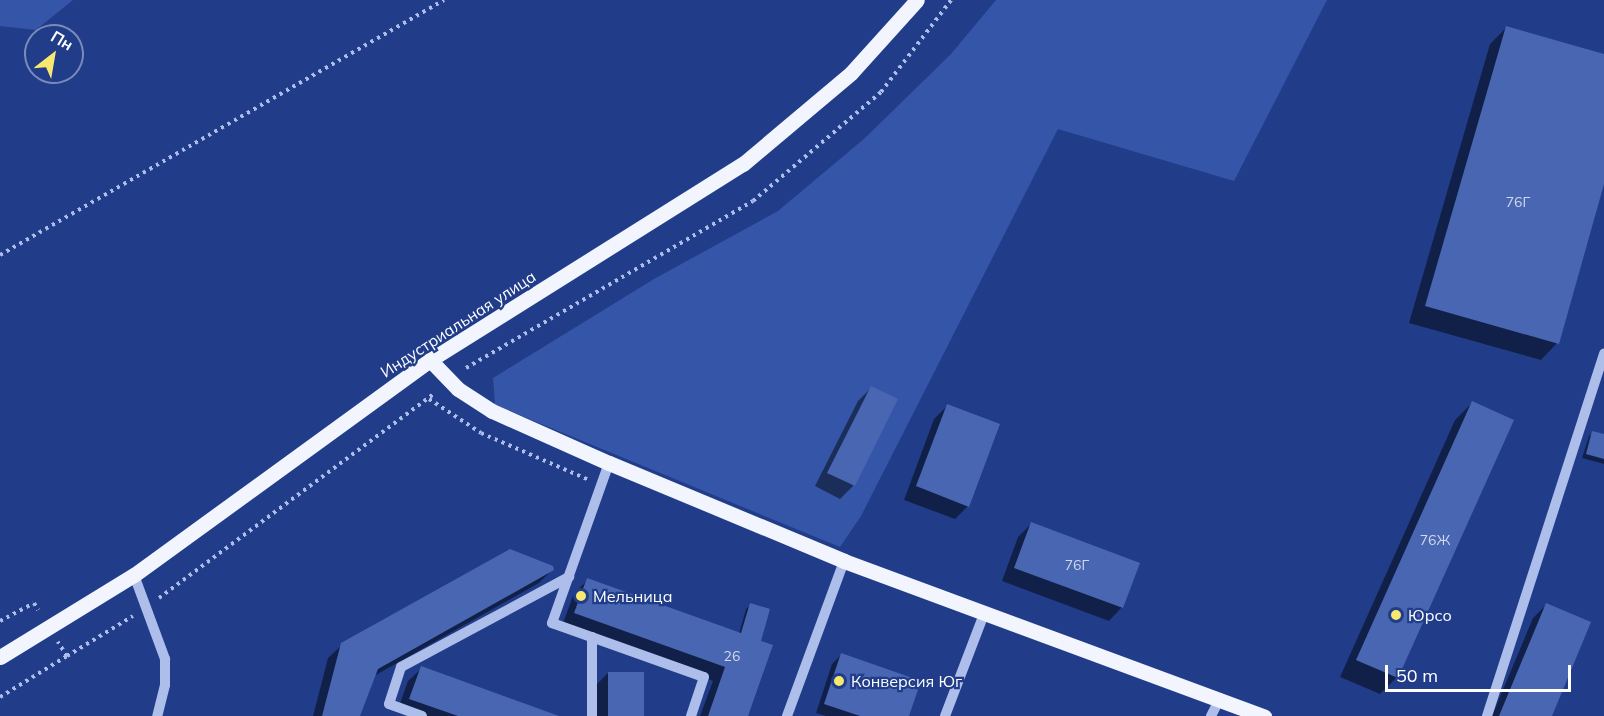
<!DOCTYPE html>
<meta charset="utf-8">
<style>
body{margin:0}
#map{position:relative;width:1604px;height:716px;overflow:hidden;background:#213d8a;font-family:Mulish,sans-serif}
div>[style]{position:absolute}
.green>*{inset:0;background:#3455a8}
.shadow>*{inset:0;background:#0007}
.building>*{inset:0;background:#4966b2}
.path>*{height:4px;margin-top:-2px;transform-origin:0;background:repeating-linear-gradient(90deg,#adbeeb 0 3px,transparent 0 7.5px)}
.minor>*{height:10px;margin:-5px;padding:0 5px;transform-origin:5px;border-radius:5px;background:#adbeeb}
.major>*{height:15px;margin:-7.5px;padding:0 7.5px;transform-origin:7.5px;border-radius:7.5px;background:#f2f4fe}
.dots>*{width:16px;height:16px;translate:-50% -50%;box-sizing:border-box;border:3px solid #213d8a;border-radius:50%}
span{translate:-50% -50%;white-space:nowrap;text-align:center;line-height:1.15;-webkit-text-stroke:4.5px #213d8a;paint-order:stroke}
.number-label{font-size:14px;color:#d2d9ec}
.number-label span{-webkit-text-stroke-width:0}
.street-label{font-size:16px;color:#fff}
.poi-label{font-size:16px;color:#fff}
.left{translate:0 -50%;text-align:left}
.north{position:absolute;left:24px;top:24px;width:60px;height:60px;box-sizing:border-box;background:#213d8a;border:2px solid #7a8bb9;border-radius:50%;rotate:31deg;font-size:16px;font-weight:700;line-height:24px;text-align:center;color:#fff}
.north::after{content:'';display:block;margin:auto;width:21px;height:27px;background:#f8e86e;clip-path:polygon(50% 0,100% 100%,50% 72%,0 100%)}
.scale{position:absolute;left:1385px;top:665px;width:186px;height:27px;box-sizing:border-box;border:3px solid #fff;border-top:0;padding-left:8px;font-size:18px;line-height:21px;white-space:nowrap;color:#fff;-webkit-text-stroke:4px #213d8a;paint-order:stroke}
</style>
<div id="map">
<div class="green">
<i style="clip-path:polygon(0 0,73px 0,36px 30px,0 26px)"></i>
<i style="clip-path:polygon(996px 0,1327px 0,1234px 181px,1058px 129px,861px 516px,840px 547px,495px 405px,493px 378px,654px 279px,778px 211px,865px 138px,951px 54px)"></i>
</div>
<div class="shadow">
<i style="clip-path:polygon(1507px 27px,1604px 56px,1604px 179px,1557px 343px,1541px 360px,1409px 323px,1490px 44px)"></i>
<i style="clip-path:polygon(871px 388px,896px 400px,853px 486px,840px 499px,815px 486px,858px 401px)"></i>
<i style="clip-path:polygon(1472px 403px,1397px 677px,1380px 694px,1340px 677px,1455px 420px)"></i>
<i style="clip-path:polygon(947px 406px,968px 506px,955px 519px,904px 500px,934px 419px)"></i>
<i style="clip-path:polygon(1593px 432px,1604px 436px,1604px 464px,1582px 458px,1589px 436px)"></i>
<i style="clip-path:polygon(1031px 524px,1122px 607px,1109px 621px,1002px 581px,1018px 537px)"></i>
<i style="clip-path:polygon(552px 570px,539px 583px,374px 676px,359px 716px,313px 716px,328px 658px,342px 645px)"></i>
<i style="clip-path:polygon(588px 580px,739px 634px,746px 609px,751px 605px,760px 640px,746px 716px,700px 716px,713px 681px,562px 626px,574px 593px)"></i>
<i style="clip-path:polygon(1546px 605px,1550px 716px,1492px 716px,1533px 618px)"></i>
<i style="clip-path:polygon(841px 655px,907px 716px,826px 716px,816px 713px,832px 664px)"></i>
<i style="clip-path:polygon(422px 668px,556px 716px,409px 716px,397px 712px,408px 681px)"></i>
<i style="clip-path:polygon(608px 673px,643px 716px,595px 716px,595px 686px)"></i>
</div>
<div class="building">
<i style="clip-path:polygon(1506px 26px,1604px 54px,1604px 184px,1559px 344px,1425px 306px)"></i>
<i style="clip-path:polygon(871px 386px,898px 399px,855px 486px,827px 473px)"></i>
<i style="clip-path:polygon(1472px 401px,1514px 420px,1398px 678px,1356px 660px)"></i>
<i style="clip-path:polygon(947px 404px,1000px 424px,969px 507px,916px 486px)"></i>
<i style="clip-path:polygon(1592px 431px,1604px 434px,1604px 459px,1586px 454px)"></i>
<i style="clip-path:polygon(1031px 522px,1140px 563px,1123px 608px,1014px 568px)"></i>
<i style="clip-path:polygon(510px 549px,553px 566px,554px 570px,378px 669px,360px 716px,322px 716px,341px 643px)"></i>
<i style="clip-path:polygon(587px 578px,741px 633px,750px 603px,770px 609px,761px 641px,773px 645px,748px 716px,708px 716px,725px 667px,574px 613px)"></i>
<i style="clip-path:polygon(1546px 603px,1591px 622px,1552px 716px,1499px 716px)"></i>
<i style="clip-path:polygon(841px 653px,921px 681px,909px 716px,860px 716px,824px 704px)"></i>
<i style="clip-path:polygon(421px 666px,559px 716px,458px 716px,409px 699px)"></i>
<i style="clip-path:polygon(608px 672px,644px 672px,644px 716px,608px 716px)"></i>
</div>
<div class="path">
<i style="left:0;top:255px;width:512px;rotate:-29.87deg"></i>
<i style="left:466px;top:368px;width:332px;rotate:-30.2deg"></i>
<i style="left:753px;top:201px;width:168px;rotate:-40.4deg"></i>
<i style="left:881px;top:92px;width:116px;rotate:-52.7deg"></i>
<i style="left:429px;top:399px;width:62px;rotate:33.2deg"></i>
<i style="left:481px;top:433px;width:116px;rotate:23.5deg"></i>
<i style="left:159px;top:598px;width:344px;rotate:-36.6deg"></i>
<i style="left:0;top:621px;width:38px;rotate:-28deg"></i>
<i style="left:34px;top:603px;width:8px;rotate:60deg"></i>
<i style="left:67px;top:656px;width:77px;rotate:-31.2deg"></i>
<i style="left:0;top:697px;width:79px;rotate:-31.5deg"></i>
<i style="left:67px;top:656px;width:17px;rotate:-123deg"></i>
</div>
<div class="minor">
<i style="left:609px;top:463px;width:170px;rotate:109.6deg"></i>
<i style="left:552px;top:623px;width:161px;rotate:19.6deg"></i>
<i style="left:704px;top:677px;width:41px;rotate:108.4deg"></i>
<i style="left:134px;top:575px;width:90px;rotate:69.7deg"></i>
<i style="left:165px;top:659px;width:26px;rotate:90deg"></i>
<i style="left:165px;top:685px;width:32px;rotate:104deg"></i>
<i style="left:422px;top:716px;width:35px;rotate:-160deg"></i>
<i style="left:389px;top:704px;width:39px;rotate:-72deg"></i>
<i style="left:401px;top:667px;width:191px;rotate:-28.2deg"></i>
<i style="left:592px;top:716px;width:79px;rotate:-90deg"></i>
<i style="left:787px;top:716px;width:165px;rotate:-69.8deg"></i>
<i style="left:945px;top:716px;width:109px;rotate:-69.1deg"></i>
<i style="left:1211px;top:716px;width:20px;rotate:-63deg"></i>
<i style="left:1487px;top:716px;width:381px;rotate:-72.1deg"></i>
</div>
<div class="major">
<i style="left:430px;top:360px;width:40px;rotate:46deg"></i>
<i style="left:458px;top:389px;width:40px;rotate:32.9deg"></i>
<i style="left:492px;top:411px;width:128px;rotate:24deg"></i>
<i style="left:609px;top:463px;width:255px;rotate:22.6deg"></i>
<i style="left:844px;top:561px;width:448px;rotate:20.3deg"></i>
<i style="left:0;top:657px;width:157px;rotate:-31.5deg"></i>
<i style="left:134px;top:575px;width:366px;rotate:-36deg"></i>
<i style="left:430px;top:360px;width:369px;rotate:-32.1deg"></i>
<i style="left:743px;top:164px;width:141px;rotate:-40.1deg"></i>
<i style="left:851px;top:73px;width:98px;rotate:-47.9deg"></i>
</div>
<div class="dots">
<i style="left:581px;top:596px;background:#f8e86e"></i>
<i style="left:1396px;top:615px;background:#f8e86e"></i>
<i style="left:839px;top:681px;background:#f8e86e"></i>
</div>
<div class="number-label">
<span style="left:1518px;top:202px">76Г</span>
<span style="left:1435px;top:540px">76Ж</span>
<span style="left:1077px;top:565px">76Г</span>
<span style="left:732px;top:656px">26</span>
</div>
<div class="street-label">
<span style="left:458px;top:324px;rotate:-33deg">Индустриальная улица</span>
</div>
<div class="poi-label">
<span class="left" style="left:593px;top:596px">Мельница</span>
<span class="left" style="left:1408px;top:615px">Юрсо</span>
<span class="left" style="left:851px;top:681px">Конверсия Юг</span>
</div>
<div class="north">Пн</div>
<div class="scale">50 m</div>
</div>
